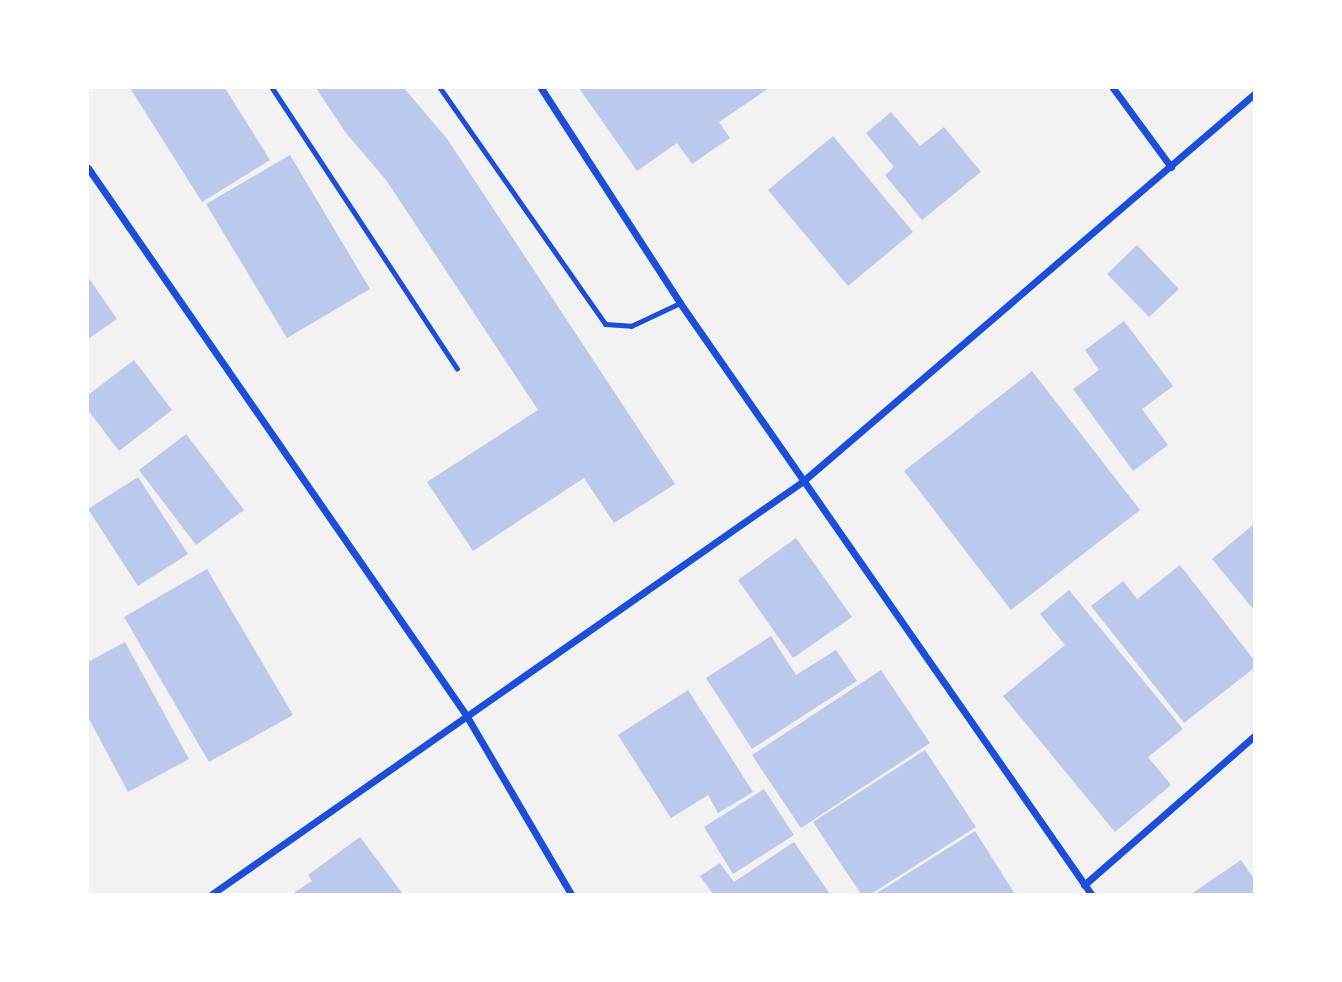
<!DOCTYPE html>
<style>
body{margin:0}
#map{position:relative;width:1342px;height:982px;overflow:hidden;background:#f2f2f2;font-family:"Times New Roman",serif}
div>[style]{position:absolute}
.building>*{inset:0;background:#bdc9ec}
.service>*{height:5px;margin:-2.5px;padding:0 2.5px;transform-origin:2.5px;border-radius:2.5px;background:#1d4ed8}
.minor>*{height:7px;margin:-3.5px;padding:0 3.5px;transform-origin:3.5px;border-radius:3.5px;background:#1d4ed8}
span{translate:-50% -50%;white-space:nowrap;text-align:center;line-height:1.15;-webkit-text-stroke:7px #fff;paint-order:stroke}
.frame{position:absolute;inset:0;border:89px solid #fff;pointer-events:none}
</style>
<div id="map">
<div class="building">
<i style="clip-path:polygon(130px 88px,225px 88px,270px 160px,202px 202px)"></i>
<i style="clip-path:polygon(316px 88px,404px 88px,448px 140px,675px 484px,614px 523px,584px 478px,473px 551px,427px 482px,538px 410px,386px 180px,346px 133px)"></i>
<i style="clip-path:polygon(579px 88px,769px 88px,719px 122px,730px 138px,692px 164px,677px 143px,637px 171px)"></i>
<i style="clip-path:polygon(891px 112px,920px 146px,944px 127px,981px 172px,922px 220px,885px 175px,894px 167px,866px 133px)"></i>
<i style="clip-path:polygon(833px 136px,913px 232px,848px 286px,768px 190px)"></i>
<i style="clip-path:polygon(290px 155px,370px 289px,287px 338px,206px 204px)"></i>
<i style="clip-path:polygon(1137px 245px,1179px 289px,1149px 317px,1107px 274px)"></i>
<i style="clip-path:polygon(88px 277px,117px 319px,88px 339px)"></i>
<i style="clip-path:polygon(1124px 321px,1173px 386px,1142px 409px,1168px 445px,1133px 471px,1073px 389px,1099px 370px,1085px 350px)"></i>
<i style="clip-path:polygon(134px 360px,172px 410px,119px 451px,88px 410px,88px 395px)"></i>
<i style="clip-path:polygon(1032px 371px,1140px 510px,1011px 610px,904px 471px)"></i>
<i style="clip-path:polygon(186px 434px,244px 510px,196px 545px,139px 470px)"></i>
<i style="clip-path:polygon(138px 477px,188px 554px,138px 586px,88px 509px)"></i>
<i style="clip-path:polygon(1254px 524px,1254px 610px,1212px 559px)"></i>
<i style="clip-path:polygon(796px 538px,852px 617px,793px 658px,738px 580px)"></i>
<i style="clip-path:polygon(1180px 565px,1254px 660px,1254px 668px,1184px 723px,1091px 606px,1123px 581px,1137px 599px)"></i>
<i style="clip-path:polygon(207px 569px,293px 715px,209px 762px,124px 617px)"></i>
<i style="clip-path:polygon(1069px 590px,1183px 729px,1148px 757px,1171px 785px,1115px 832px,1003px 696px,1065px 645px,1040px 614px)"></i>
<i style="clip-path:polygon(771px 636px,796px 675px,836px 650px,857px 681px,752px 749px,706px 678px)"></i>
<i style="clip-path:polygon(125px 642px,189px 759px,128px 792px,88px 717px,88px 662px)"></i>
<i style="clip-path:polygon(881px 670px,930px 743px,801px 828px,752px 755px)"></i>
<i style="clip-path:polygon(688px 690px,753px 792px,718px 813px,708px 795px,671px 818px,618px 735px)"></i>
<i style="clip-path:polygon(925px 750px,976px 827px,871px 894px,861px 894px,813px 822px)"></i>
<i style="clip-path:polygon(764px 789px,794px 835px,733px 874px,704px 827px)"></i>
<i style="clip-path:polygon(975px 831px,1015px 894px,875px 894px,888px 886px)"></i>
<i style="clip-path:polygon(360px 837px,403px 894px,292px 894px,312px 881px,308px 875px)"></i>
<i style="clip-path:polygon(794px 842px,830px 894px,713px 894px,700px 876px,720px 863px,734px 882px)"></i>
<i style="clip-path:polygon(1241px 860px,1254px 879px,1254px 894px,1191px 894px)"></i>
</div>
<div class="service">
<i style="left:272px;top:88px;width:336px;rotate:56.6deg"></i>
<i style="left:440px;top:88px;width:288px;rotate:55deg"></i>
<i style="left:605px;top:324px;width:26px;rotate:4deg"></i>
<i style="left:631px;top:326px;width:54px;rotate:-25.1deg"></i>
</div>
<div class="minor">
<i style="left:541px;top:88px;width:256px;rotate:57.1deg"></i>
<i style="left:680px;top:303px;width:720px;rotate:55.18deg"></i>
<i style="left:1113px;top:88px;width:98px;rotate:53.7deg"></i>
<i style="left:88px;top:168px;width:665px;rotate:55.35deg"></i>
<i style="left:466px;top:715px;width:208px;rotate:59.6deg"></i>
<i style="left:1084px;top:885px;width:226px;rotate:-41.2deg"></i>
<i style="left:212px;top:894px;width:720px;rotate:-34.93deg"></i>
<i style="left:802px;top:482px;width:596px;rotate:-40.64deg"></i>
</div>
<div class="frame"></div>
</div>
